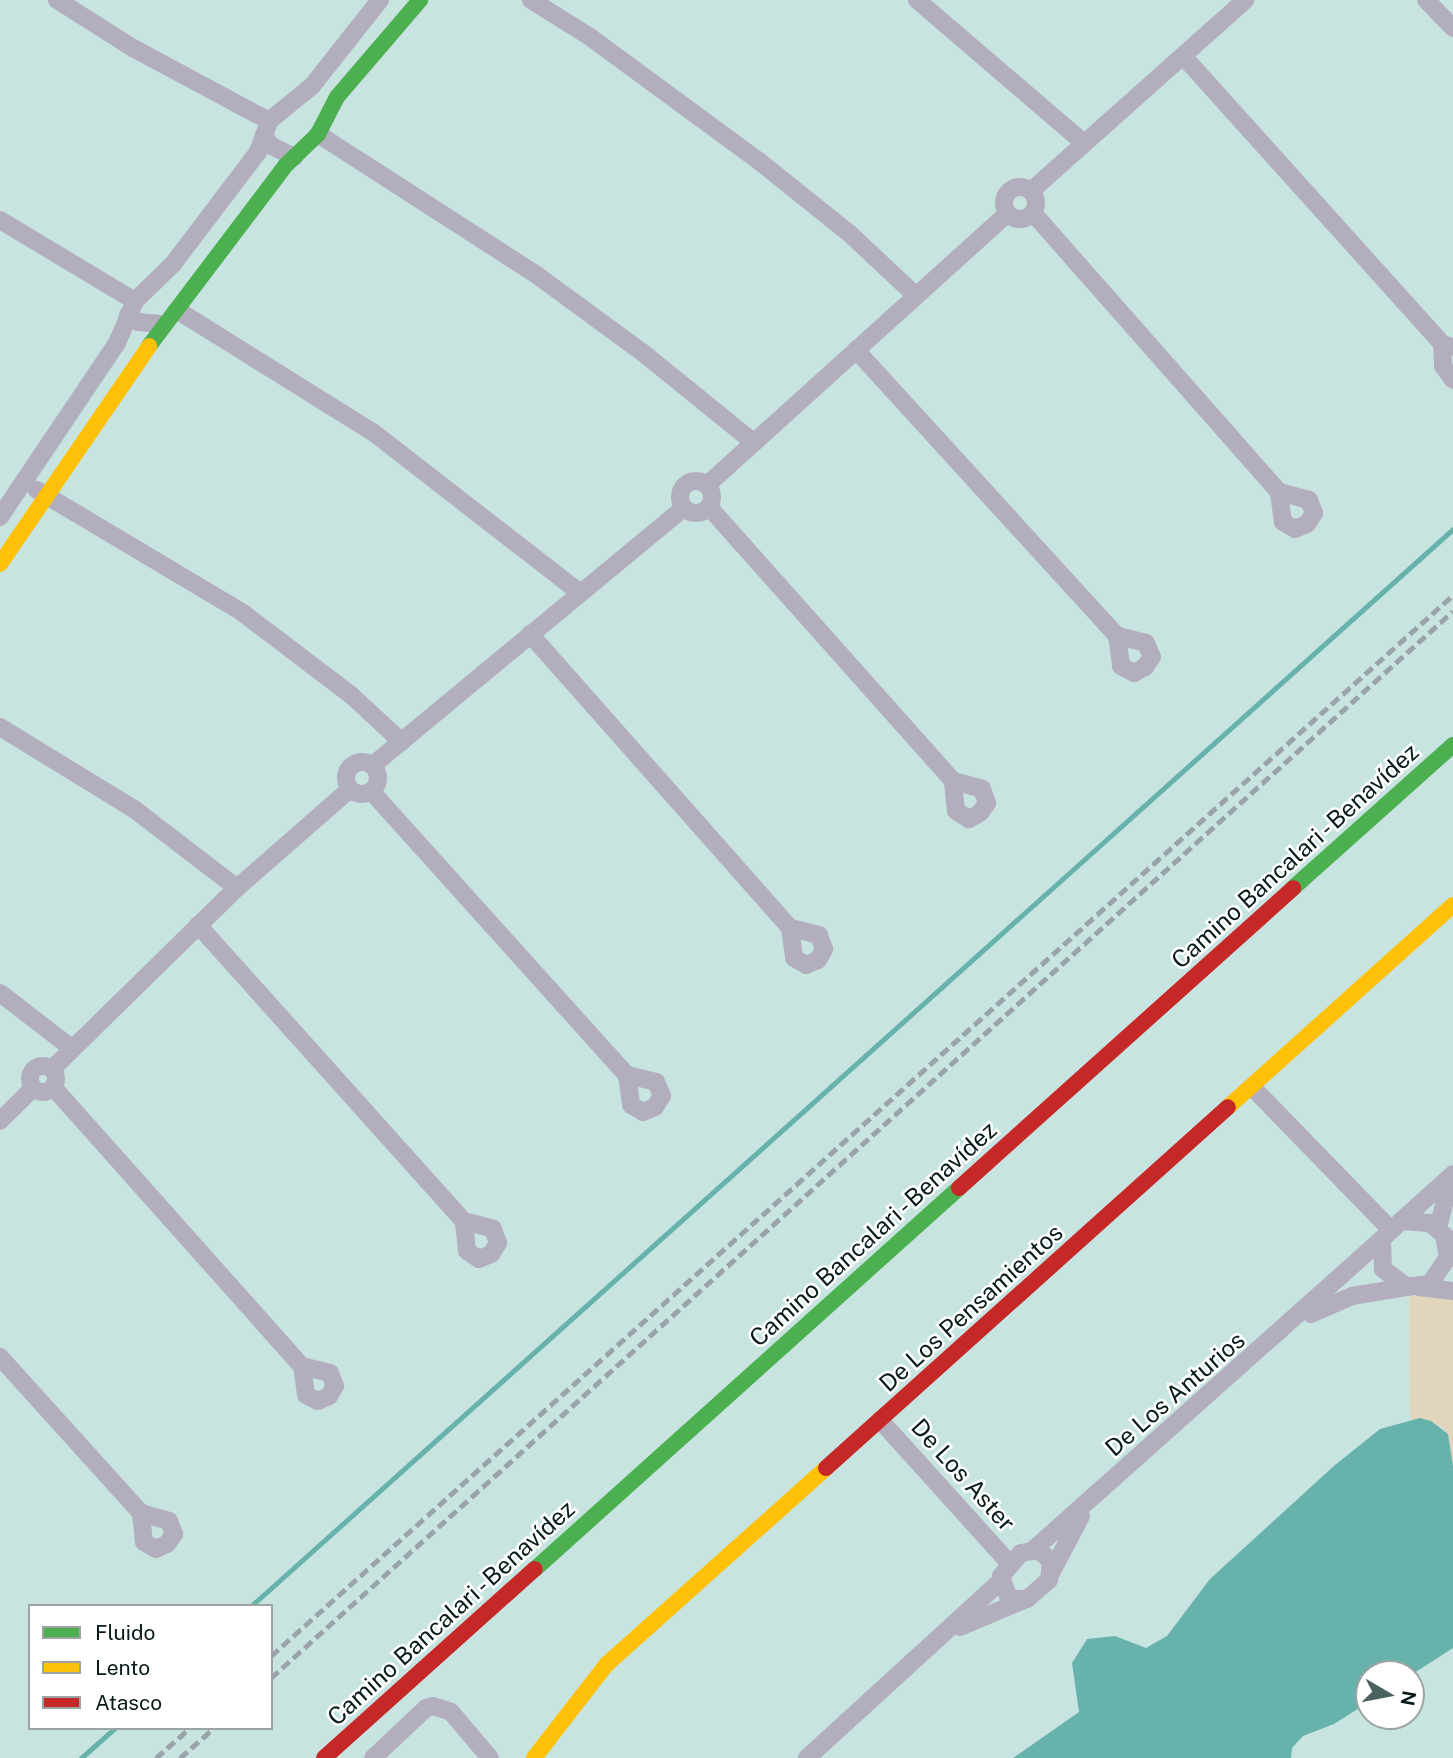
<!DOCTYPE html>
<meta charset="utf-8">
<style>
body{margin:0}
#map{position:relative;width:1453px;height:1758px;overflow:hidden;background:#c8e4e1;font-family:"Public Sans",sans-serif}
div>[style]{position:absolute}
.green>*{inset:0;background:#e1d6bb}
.water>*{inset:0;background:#68b2ac}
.stream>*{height:5px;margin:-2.5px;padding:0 2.5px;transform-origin:2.5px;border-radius:2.5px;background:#68b2ac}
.street>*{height:18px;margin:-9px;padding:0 9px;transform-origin:9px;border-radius:9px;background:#b3aebe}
.street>.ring{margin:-9px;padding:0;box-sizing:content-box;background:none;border:18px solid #b3aebe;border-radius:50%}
.fast>*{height:16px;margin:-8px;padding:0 8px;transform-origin:8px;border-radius:8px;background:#4caf50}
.slow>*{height:16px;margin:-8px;padding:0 8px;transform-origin:8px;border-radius:8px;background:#ffc107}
.jam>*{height:16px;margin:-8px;padding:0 8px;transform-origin:8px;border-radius:8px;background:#c62828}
.rail>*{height:5px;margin-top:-2.5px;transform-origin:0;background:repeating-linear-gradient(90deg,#9aa3aa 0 10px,transparent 0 15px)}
span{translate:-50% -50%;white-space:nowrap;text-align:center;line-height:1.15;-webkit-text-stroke:5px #fff;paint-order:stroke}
.street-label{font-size:24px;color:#071b1a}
.legend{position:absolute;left:28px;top:1604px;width:245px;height:126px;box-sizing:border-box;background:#fff;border:2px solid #9ca4a3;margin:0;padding:9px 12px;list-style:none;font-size:21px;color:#071b1a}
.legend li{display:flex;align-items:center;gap:14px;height:35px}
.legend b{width:35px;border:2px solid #9ca4a3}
.north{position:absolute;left:1355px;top:1660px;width:70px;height:70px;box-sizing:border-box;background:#fff;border:2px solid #9ca4a3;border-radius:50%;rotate:100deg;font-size:19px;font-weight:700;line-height:28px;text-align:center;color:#071b1a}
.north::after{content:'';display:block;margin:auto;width:24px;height:32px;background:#4b6160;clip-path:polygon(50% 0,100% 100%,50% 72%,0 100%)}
</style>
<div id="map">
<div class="green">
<i style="clip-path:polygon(1433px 1295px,1453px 1299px,1453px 1466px,1448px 1434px,1441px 1426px,1410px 1419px,1409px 1296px)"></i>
</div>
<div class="water">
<i style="clip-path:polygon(1420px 1418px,1431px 1421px,1448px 1434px,1453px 1466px,1453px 1648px,1411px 1675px,1369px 1674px,1369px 1702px,1334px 1724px,1303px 1736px,1292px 1748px,1291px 1758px,1013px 1758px,1079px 1712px,1072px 1663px,1087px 1639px,1115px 1636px,1146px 1648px,1167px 1636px,1210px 1579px,1335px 1465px,1380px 1429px)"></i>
</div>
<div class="stream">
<i style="left:251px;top:1606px;width:1614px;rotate:-41.86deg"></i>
<i style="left:81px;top:1758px;width:45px;rotate:-41.4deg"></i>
</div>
<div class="street">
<i style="left:57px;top:0;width:90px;rotate:32.3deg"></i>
<i style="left:133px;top:48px;width:154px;rotate:28.2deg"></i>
<i style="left:531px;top:0;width:70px;rotate:32.1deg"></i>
<i style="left:590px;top:37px;width:210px;rotate:36.3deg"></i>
<i style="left:759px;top:161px;width:115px;rotate:38.7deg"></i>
<i style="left:849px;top:233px;width:91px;rotate:43.2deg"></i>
<i style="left:917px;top:0;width:220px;rotate:40.6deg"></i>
<i style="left:1426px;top:0;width:39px;rotate:46deg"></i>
<i style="left:1184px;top:57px;width:386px;rotate:48deg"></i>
<i style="left:1442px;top:344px;width:11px;rotate:15deg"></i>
<i style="left:318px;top:134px;width:257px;rotate:32.8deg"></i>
<i style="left:534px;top:273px;width:134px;rotate:36.2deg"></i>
<i style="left:642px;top:352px;width:143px;rotate:39deg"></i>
<i style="left:264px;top:135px;width:12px;rotate:59deg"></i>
<i style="left:270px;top:145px;width:27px;rotate:27deg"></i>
<i class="ring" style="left:1004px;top:187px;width:14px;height:14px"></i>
<i style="left:1031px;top:191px;width:287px;rotate:-41.7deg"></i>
<i style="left:1033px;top:213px;width:372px;rotate:48.6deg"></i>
<i style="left:1279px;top:492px;width:31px;rotate:15deg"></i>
<i style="left:1309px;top:500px;width:14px;rotate:69deg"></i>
<i style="left:1314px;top:513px;width:13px;rotate:122deg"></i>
<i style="left:1307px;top:524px;width:13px;rotate:157deg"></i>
<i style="left:1295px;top:529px;width:14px;rotate:-150deg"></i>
<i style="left:1283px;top:522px;width:30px;rotate:-98deg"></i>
<i style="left:0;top:220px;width:157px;rotate:31deg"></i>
<i style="left:177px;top:310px;width:232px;rotate:32deg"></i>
<i style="left:374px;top:433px;width:258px;rotate:37.8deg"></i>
<i style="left:128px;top:315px;width:12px;rotate:35deg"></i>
<i style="left:138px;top:322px;width:25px;rotate:5deg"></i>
<i style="left:1442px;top:344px;width:22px;rotate:87deg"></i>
<i style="left:1443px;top:366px;width:17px;rotate:54deg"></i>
<i style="left:856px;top:350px;width:387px;rotate:47.6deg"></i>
<i style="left:1117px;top:636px;width:30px;rotate:82deg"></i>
<i style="left:1121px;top:666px;width:15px;rotate:28deg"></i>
<i style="left:1134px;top:673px;width:13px;rotate:-29deg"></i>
<i style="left:1145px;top:667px;width:12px;rotate:-55deg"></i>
<i style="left:1152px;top:657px;width:15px;rotate:-113deg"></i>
<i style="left:1146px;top:643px;width:30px;rotate:-166deg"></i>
<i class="ring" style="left:680px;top:481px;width:14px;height:14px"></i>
<i style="left:707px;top:485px;width:404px;rotate:-42.1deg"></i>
<i style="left:37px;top:490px;width:240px;rotate:30.8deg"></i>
<i style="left:243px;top:613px;width:136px;rotate:37.2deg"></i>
<i style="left:351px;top:695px;width:69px;rotate:42.7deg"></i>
<i style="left:709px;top:507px;width:367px;rotate:48.3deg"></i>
<i style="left:953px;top:781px;width:30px;rotate:15deg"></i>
<i style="left:982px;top:789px;width:15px;rotate:70deg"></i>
<i style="left:987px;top:803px;width:12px;rotate:125deg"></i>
<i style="left:980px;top:813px;width:13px;rotate:151deg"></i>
<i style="left:969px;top:819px;width:15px;rotate:-148deg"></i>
<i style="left:956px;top:811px;width:30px;rotate:-96deg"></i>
<i style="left:0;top:517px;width:210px;rotate:-56.1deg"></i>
<i style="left:117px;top:343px;width:46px;rotate:-66.8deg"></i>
<i style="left:135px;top:301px;width:53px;rotate:-44.2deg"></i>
<i style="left:173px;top:264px;width:141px;rotate:-52.8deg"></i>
<i style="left:258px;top:152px;width:33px;rotate:-70deg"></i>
<i style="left:269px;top:121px;width:55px;rotate:-39.1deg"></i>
<i style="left:312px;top:86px;width:110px;rotate:-51.7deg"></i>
<i style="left:530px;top:634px;width:392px;rotate:48.5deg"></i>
<i style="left:790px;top:928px;width:30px;rotate:82deg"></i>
<i style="left:794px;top:958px;width:14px;rotate:30deg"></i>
<i style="left:806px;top:965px;width:13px;rotate:-23deg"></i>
<i style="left:818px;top:960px;width:13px;rotate:-61deg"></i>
<i style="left:824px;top:949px;width:15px;rotate:-110deg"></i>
<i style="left:819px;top:935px;width:30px;rotate:-166deg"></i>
<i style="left:0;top:727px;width:157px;rotate:31.5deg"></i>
<i style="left:134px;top:809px;width:130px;rotate:37.5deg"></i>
<i class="ring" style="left:346px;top:762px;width:14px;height:14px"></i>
<i style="left:373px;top:765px;width:403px;rotate:-39.6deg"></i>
<i style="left:371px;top:791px;width:382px;rotate:48deg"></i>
<i style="left:627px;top:1075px;width:30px;rotate:82deg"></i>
<i style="left:631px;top:1105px;width:14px;rotate:30deg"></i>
<i style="left:643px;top:1112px;width:13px;rotate:-23deg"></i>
<i style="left:655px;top:1107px;width:13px;rotate:-58deg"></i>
<i style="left:662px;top:1096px;width:15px;rotate:-113deg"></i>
<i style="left:656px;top:1082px;width:30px;rotate:-166deg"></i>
<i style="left:198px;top:925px;width:398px;rotate:48.1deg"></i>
<i style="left:464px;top:1221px;width:30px;rotate:15deg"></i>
<i style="left:493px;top:1229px;width:15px;rotate:70deg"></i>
<i style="left:498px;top:1243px;width:13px;rotate:122deg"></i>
<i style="left:491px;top:1254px;width:13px;rotate:157deg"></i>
<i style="left:479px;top:1259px;width:14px;rotate:-146deg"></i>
<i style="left:467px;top:1251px;width:30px;rotate:-96deg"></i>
<i style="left:0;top:993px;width:88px;rotate:37.6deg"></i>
<i class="ring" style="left:30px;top:1066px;width:8px;height:8px"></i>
<i style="left:52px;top:1069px;width:259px;rotate:-44.4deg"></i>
<i style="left:237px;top:888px;width:150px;rotate:-41.2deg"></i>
<i style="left:53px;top:1087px;width:374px;rotate:48.3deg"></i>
<i style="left:302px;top:1366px;width:29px;rotate:82deg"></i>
<i style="left:306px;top:1395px;width:13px;rotate:27deg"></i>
<i style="left:318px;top:1401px;width:12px;rotate:-24deg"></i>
<i style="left:329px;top:1396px;width:12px;rotate:-59deg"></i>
<i style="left:335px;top:1386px;width:14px;rotate:-111deg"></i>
<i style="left:330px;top:1373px;width:29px;rotate:-166deg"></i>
<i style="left:1253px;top:1088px;width:197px;rotate:45.8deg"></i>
<i style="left:0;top:1121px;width:47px;rotate:-45deg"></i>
<i style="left:1401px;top:1221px;width:70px;rotate:-42.1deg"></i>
<i style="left:1438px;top:1228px;width:49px;rotate:-75.7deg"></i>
<i style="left:1444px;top:1235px;width:22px;rotate:80deg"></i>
<i style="left:1448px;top:1257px;width:32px;rotate:124deg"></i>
<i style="left:1430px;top:1284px;width:23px;rotate:173deg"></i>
<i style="left:1407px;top:1287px;width:30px;rotate:-143deg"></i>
<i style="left:1383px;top:1269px;width:30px;rotate:-92deg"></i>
<i style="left:1382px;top:1239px;width:26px;rotate:-43deg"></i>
<i style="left:1401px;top:1221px;width:29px;rotate:4deg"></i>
<i style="left:1430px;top:1223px;width:30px;rotate:41deg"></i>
<i style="left:1419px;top:1287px;width:34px;rotate:7deg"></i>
<i style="left:1311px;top:1314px;width:45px;rotate:-23.7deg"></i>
<i style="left:1352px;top:1296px;width:56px;rotate:-9.3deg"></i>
<i style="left:0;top:1357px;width:210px;rotate:47.9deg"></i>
<i style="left:141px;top:1513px;width:29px;rotate:16deg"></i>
<i style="left:169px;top:1521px;width:14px;rotate:69deg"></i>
<i style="left:174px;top:1534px;width:12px;rotate:125deg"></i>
<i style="left:167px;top:1544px;width:12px;rotate:156deg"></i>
<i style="left:156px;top:1549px;width:14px;rotate:-150deg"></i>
<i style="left:144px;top:1542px;width:29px;rotate:-96deg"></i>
<i style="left:880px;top:1420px;width:193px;rotate:47.9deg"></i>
<i style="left:1033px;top:1550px;width:467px;rotate:-41.7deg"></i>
<i style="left:1038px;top:1550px;width:17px;rotate:40deg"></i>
<i style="left:1051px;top:1561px;width:19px;rotate:96deg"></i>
<i style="left:1049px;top:1580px;width:29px;rotate:139deg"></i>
<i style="left:1027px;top:1599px;width:18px;rotate:180deg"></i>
<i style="left:1009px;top:1599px;width:24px;rotate:-109deg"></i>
<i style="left:1001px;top:1576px;width:30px;rotate:-49deg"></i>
<i style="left:1021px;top:1553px;width:17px;rotate:-10deg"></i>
<i style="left:1051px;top:1573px;width:64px;rotate:-62.2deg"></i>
<i style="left:960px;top:1627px;width:69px;rotate:-22.9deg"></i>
<i style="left:373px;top:1758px;width:73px;rotate:-43.3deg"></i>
<i style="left:426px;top:1708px;width:7px;rotate:-16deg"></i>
<i style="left:433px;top:1706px;width:19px;rotate:18deg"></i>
<i style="left:451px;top:1712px;width:60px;rotate:49.7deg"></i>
<i style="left:807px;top:1758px;width:261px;rotate:-42.4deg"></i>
</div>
<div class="fast">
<i style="left:149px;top:346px;width:227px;rotate:-52.9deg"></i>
<i style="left:286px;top:165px;width:45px;rotate:-44.1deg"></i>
<i style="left:318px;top:134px;width:42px;rotate:-62.8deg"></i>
<i style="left:337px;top:97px;width:128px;rotate:-49.4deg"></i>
<i style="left:1293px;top:888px;width:215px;rotate:-41.8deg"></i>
<i style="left:535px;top:1569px;width:570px;rotate:-41.94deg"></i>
</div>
<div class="slow">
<i style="left:0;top:564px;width:264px;rotate:-55.6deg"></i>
<i style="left:1228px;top:1107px;width:302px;rotate:-41.9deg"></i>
<i style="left:534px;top:1758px;width:119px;rotate:-52.2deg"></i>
<i style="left:607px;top:1664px;width:294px;rotate:-41.8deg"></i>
</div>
<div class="jam">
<i style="left:959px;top:1188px;width:449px;rotate:-41.9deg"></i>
<i style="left:826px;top:1468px;width:540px;rotate:-41.92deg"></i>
<i style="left:324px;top:1758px;width:283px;rotate:-41.9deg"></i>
</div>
<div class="rail">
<i style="left:271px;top:1656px;width:1588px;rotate:-41.91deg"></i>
<i style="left:271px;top:1678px;width:1592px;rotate:-42.07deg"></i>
<i style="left:156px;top:1758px;width:45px;rotate:-41.4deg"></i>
<i style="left:180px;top:1758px;width:45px;rotate:-41.4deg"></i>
</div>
<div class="street-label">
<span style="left:1295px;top:856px;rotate:-42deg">Camino Bancalari - Benavídez</span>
<span style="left:873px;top:1234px;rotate:-42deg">Camino Bancalari - Benavídez</span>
<span style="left:971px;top:1308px;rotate:-42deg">De Los Pensamientos</span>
<span style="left:1175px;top:1394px;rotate:-41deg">De Los Anturios</span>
<span style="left:963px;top:1475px;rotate:48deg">De Los Aster</span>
<span style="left:451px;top:1613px;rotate:-42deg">Camino Bancalari - Benavídez</span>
</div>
<ul class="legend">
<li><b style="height:9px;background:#4caf50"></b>Fluido</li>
<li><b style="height:9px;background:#ffc107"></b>Lento</li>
<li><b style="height:9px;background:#c62828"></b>Atasco</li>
</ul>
<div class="north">N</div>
</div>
